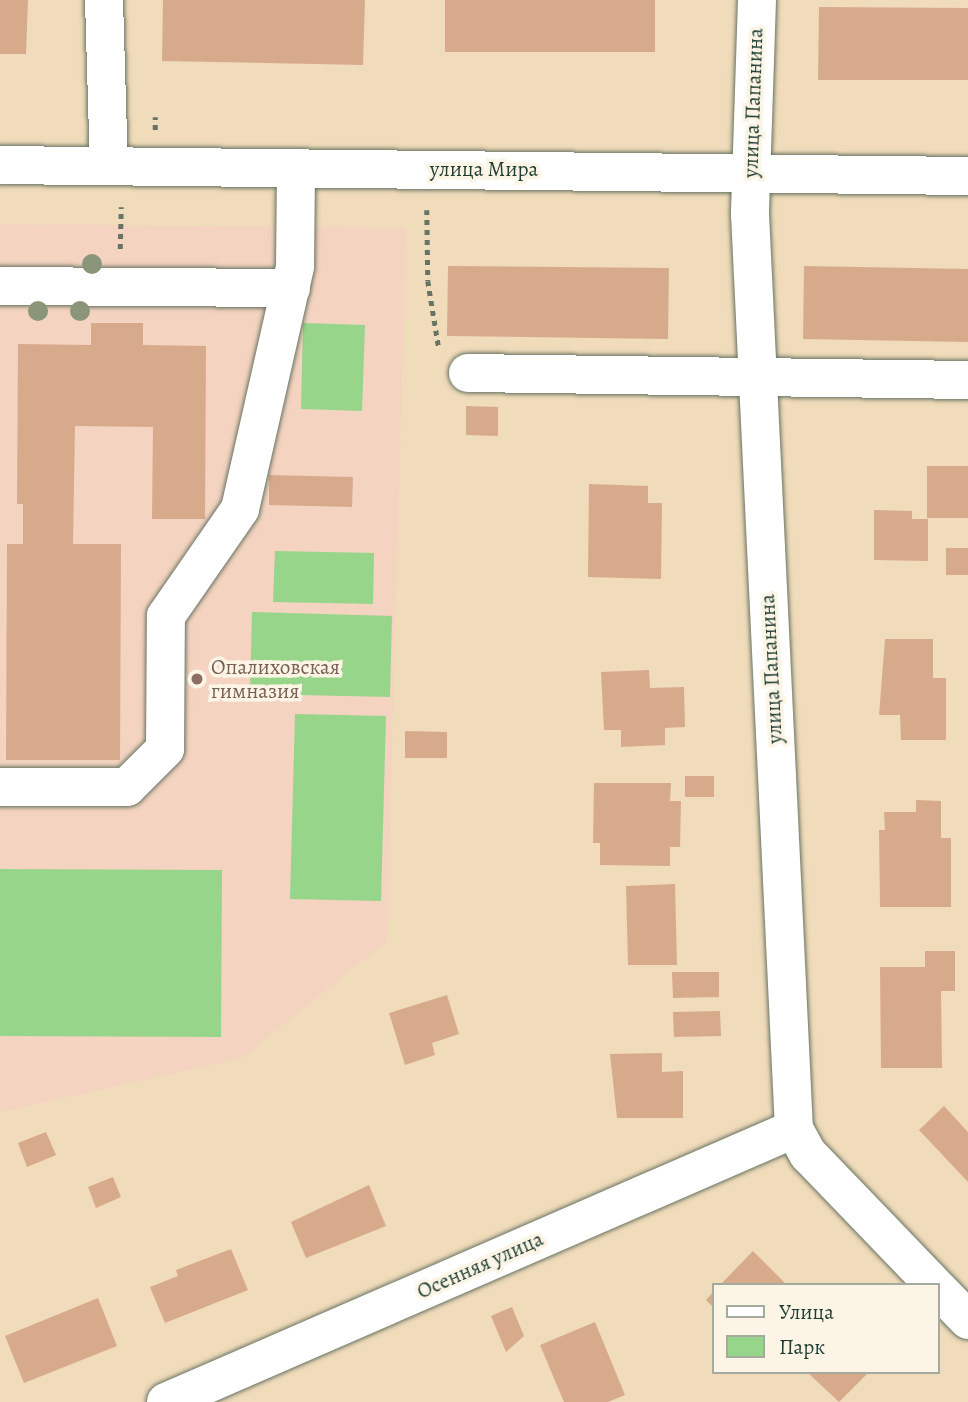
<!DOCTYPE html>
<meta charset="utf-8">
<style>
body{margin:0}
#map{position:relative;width:968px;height:1402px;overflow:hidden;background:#f0dbba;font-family:Alegreya,serif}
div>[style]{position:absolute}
.built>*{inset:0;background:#f4d3c0}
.green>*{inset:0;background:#97d58a}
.building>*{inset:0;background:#d8aa8c}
.path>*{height:4.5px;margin-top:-2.25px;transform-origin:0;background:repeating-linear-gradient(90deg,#687463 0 5px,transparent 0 10px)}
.roads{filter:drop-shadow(0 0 2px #687463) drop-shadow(0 0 2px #687463)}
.minor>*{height:38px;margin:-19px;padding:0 19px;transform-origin:19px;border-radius:19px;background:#fff}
.trees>*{width:20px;height:20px;margin:-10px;border-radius:50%;background:#8a957a}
.dots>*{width:19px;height:19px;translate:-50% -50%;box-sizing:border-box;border:4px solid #fcf5e5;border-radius:50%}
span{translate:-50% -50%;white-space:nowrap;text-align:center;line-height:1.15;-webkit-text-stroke:7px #fcf5e5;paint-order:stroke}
.street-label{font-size:21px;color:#1f3d34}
.education-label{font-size:21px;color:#785e54}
.left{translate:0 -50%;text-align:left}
.legend{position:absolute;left:712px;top:1283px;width:228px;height:91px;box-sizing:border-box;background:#fcf5e5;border:2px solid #a4ab9e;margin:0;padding:9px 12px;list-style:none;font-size:21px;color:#1f3d34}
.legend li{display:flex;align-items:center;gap:14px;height:35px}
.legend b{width:35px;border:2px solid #a4ab9e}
</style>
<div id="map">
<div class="built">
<i style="clip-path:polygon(0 224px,406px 228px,387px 941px,242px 1058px,0 1112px)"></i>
</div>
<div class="green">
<i style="clip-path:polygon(303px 323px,365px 325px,362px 411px,301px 409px)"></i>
<i style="clip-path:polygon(275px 551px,374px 553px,373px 604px,273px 602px)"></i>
<i style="clip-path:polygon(252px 612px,392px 616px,390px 697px,250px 694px)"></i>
<i style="clip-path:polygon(295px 714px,386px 716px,381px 901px,290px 899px)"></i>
<i style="clip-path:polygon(0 869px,222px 870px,221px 1037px,0 1036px)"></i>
</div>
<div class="building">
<i style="clip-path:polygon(0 0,28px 0,26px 54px,0 54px)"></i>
<i style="clip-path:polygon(163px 0,365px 0,363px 65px,162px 61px)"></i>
<i style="clip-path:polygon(445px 0,655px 0,655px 52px,445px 52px)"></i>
<i style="clip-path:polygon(819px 7px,968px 8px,968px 80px,818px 80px)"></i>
<i style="clip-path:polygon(448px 266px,669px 268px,668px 339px,447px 336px)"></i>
<i style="clip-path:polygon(804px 266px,968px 269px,968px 342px,803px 339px)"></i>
<i style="clip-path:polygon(91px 323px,143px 323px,143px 345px,206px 346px,205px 519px,152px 519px,153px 427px,75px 426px,73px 544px,121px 544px,120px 760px,6px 760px,7px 544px,23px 544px,23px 504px,17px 504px,18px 344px,91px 345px)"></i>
<i style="clip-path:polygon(466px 406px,498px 407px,498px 436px,466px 435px)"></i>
<i style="clip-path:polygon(927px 466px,968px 466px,968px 518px,927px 518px)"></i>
<i style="clip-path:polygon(269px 475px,353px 477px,352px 507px,269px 505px)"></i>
<i style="clip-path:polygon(589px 484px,648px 486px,648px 503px,662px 503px,661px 579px,588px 577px)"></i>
<i style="clip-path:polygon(874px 510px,912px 511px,912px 519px,928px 519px,928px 561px,874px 560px)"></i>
<i style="clip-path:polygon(946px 548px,968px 548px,968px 575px,946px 575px)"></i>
<i style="clip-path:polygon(885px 639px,933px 639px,933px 678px,946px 678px,946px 740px,901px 740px,900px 715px,879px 715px)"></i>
<i style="clip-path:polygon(649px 670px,650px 688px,684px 687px,685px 727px,665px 728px,665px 745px,621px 747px,621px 730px,604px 730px,601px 672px)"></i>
<i style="clip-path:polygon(405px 731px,447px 732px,447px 758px,405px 758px)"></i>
<i style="clip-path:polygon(685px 776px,714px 776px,714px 797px,685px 797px)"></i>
<i style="clip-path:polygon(594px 783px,671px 783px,670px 801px,681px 801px,680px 847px,670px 847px,670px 866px,600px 865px,600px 843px,593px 843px)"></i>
<i style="clip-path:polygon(916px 800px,941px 801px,941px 838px,951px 838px,951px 907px,880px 907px,879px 830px,885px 830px,884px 812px,916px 812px)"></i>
<i style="clip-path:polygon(675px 884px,677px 965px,628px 965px,626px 886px)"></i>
<i style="clip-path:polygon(925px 951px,955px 951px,955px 991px,941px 991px,942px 1068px,881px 1068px,880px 967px,925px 967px)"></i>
<i style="clip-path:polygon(672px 972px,719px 972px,719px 997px,673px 998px)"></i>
<i style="clip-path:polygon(447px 995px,459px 1034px,432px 1043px,435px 1055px,405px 1065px,389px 1013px)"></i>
<i style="clip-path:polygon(720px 1011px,721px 1036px,674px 1037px,673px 1012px)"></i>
<i style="clip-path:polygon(662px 1053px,662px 1072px,683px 1071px,683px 1118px,617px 1118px,610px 1054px)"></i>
<i style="clip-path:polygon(944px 1106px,968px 1132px,968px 1182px,919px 1130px)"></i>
<i style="clip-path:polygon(46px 1132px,56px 1155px,27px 1167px,18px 1143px)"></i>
<i style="clip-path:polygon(113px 1177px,121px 1197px,96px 1208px,88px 1187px)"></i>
<i style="clip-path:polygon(369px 1185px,386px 1226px,306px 1258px,291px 1222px)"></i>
<i style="clip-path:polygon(231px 1249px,248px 1290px,165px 1323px,150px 1287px,178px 1276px,176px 1270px)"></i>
<i style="clip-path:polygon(753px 1251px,787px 1285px,720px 1285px)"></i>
<i style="clip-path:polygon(714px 1291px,714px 1308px,706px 1300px)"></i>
<i style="clip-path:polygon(98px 1298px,117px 1346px,24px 1383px,5px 1336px)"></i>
<i style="clip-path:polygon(512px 1307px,524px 1336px,506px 1352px,491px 1316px)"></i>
<i style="clip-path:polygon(595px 1322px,625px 1395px,608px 1402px,564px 1402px,540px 1345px)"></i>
<i style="clip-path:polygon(807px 1372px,869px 1372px,839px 1402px)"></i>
</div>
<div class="path">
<i style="left:155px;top:130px;width:13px;rotate:-90deg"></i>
<i style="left:427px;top:210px;width:71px;rotate:89.2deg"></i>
<i style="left:428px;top:281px;width:69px;rotate:80.8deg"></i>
<i style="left:120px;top:249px;width:42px;rotate:-88.6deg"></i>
</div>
<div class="roads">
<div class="minor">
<i style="left:104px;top:0;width:166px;rotate:88.3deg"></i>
<i style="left:757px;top:0;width:214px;rotate:91.9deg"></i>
<i style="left:750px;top:214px;width:916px;rotate:87.25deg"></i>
<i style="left:794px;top:1129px;width:29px;rotate:61deg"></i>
<i style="left:808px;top:1154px;width:182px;rotate:46.1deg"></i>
<i style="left:0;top:165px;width:968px;rotate:0.65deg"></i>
<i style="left:0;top:286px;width:291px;rotate:0.4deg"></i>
<i style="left:468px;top:373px;width:500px;rotate:0.8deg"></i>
<i style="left:0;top:787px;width:127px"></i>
<i style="left:127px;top:787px;width:54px;rotate:-45deg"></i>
<i style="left:165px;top:749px;width:133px;rotate:-89.6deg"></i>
<i style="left:166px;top:616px;width:130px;rotate:-55.3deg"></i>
<i style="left:240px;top:509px;width:249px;rotate:-77.2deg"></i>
<i style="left:295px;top:266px;width:98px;rotate:-89.4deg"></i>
<i style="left:938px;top:1289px;width:43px;rotate:45.9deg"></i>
<i style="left:166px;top:1402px;width:685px;rotate:-23.5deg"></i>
</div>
</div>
<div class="trees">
<i style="left:92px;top:264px"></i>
<i style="left:38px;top:311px"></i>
<i style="left:80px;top:311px"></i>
</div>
<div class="dots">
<i style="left:197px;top:679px;background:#8d6e63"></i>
</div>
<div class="street-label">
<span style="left:753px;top:103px;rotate:-88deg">улица Папанина</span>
<span style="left:484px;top:169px">улица Мира</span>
<span style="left:771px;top:669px;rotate:-93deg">улица Папанина</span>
<span style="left:480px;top:1265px;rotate:-24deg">Осенняя улица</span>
</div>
<div class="education-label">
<span class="left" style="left:211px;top:679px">Опалиховская<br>гимназия</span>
</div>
<ul class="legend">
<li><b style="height:9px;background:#fff"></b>Улица</li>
<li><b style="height:19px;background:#97d58a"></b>Парк</li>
</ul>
</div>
